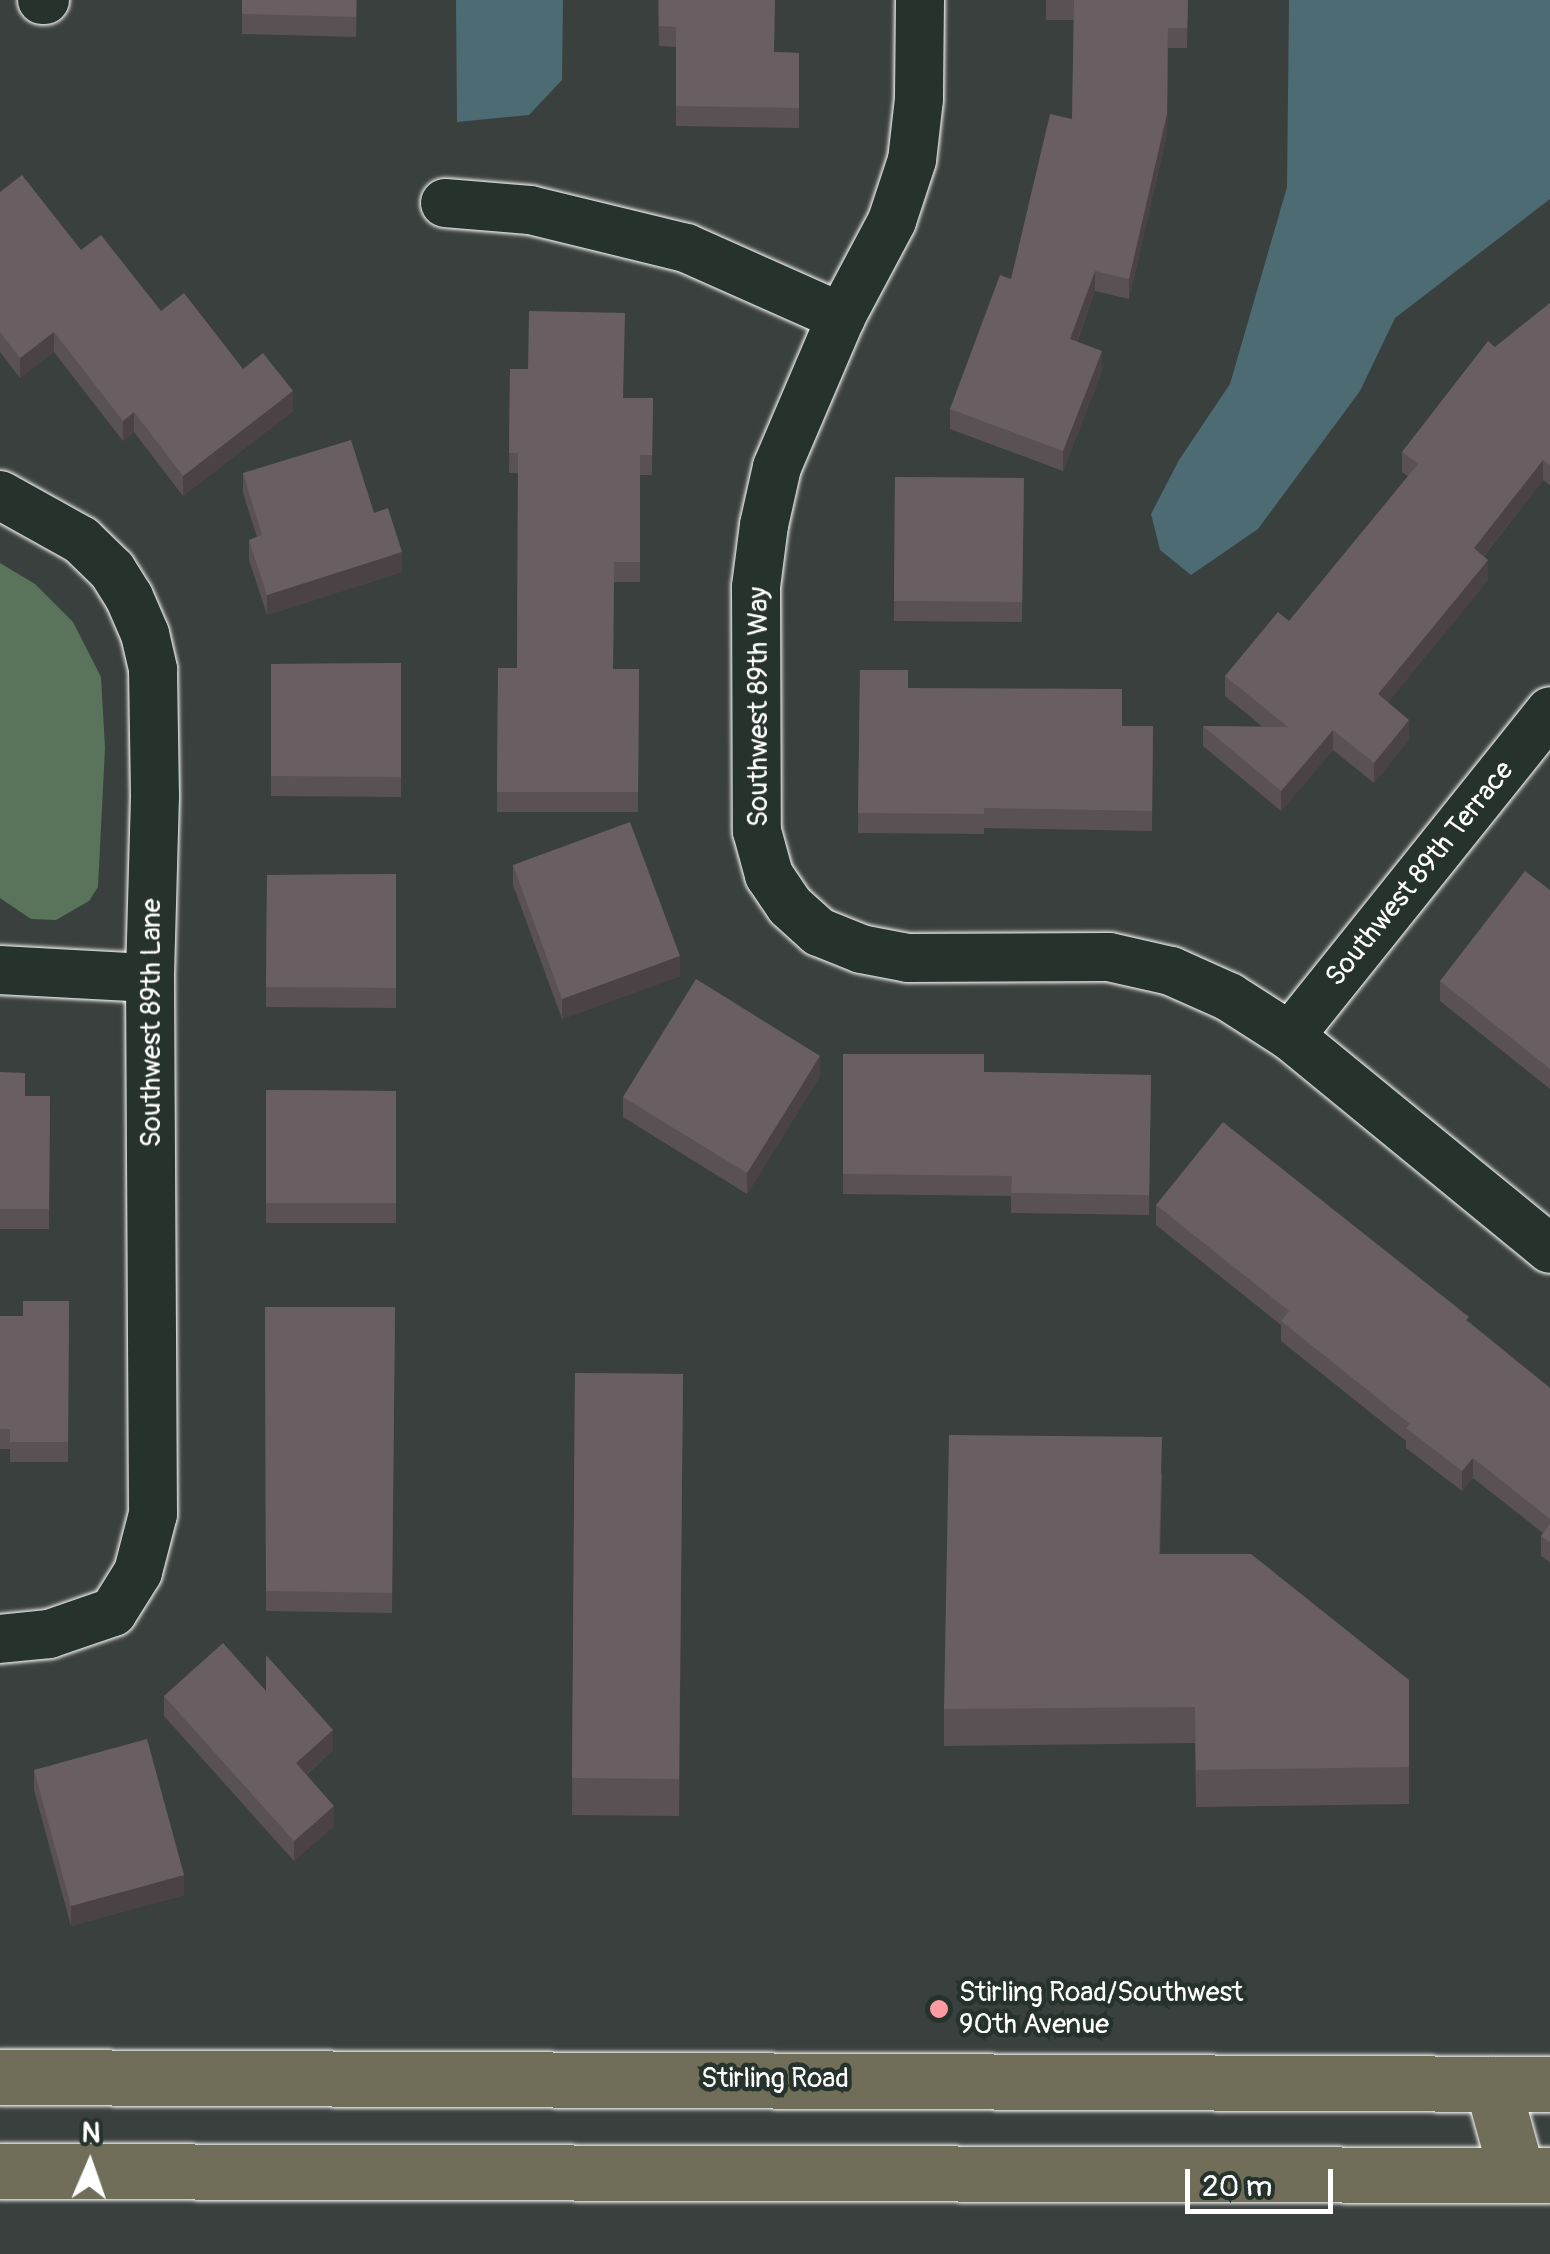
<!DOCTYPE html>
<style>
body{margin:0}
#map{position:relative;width:1550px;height:2254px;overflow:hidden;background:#3a403d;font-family:Pangolin,sans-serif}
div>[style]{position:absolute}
.green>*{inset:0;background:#59745a}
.water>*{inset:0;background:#4c6b73}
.roads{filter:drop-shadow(0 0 2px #fff) drop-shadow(0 0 2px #fff)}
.minor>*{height:48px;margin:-24px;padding:0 24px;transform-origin:24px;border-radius:24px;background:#26332d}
.major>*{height:55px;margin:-27.5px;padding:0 27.5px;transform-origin:27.5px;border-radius:27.5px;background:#706e59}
.wall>*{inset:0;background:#5a5154}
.shaded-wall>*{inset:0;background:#4a4245}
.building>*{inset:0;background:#695e62}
.dots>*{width:28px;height:28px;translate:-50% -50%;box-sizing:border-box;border:5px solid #26332d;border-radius:50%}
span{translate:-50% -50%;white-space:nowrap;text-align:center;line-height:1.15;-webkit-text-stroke:9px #26332d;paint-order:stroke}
.street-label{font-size:28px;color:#fff}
.poi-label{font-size:28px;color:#fff}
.left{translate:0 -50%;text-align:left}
.north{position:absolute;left:40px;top:2114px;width:100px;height:100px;-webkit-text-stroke:8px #26332d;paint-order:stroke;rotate:2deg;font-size:28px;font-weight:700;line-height:40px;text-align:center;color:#fff}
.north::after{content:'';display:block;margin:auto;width:35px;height:45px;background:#fff;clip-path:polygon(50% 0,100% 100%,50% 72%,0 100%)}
.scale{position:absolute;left:1185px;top:2169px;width:148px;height:45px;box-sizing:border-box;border:5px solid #fff;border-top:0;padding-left:12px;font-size:30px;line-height:35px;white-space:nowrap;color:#fff;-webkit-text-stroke:8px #26332d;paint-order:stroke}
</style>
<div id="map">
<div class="green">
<i style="clip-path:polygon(0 563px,35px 584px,73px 622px,101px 677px,105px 748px,98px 887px,89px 901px,56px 920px,31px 919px,0 898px)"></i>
</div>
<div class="water">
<i style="clip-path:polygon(456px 0,563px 0,562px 80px,529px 115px,457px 122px)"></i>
<i style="clip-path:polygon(1289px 0,1550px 0,1550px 199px,1395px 318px,1360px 391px,1258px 529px,1191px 575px,1160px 550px,1151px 514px,1179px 460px,1230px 384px,1287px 187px)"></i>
</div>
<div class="roads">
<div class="minor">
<i style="left:42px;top:0;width:3px"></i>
<i style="left:920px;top:0;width:99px;rotate:90.6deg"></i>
<i style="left:919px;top:99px;width:61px;rotate:96.5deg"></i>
<i style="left:912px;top:160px;width:64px;rotate:108.2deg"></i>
<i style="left:892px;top:221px;width:109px;rotate:118deg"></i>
<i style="left:841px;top:317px;width:163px;rotate:113.1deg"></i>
<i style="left:777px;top:467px;width:59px;rotate:102.6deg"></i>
<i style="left:764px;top:525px;width:63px;rotate:97.4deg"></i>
<i style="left:756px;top:587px;width:244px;rotate:89.8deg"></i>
<i style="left:757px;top:831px;width:46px;rotate:74.7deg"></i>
<i style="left:769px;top:875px;width:37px;rotate:56deg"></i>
<i style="left:790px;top:906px;width:39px;rotate:42deg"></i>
<i style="left:819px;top:932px;width:45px;rotate:22deg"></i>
<i style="left:861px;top:949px;width:48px;rotate:10.8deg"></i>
<i style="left:908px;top:958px;width:201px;rotate:-0.3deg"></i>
<i style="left:1109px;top:957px;width:64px;rotate:12.7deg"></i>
<i style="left:1171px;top:971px;width:64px;rotate:24.1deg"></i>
<i style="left:1229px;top:997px;width:72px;rotate:32.6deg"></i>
<i style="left:1290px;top:1036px;width:336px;rotate:39.3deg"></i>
<i style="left:445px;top:203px;width:85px;rotate:4.7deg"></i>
<i style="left:530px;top:210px;width:161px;rotate:13.7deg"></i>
<i style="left:686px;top:248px;width:170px;rotate:24deg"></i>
<i style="left:0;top:495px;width:93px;rotate:29.1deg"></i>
<i style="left:81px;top:540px;width:43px;rotate:44.1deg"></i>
<i style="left:112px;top:570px;width:32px;rotate:58deg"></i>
<i style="left:129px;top:597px;width:40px;rotate:66.6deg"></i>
<i style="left:145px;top:634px;width:37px;rotate:77deg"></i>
<i style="left:153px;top:670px;width:126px;rotate:89.1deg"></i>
<i style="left:155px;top:796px;width:182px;rotate:91.6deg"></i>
<i style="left:150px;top:978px;width:536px;rotate:89.68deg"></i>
<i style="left:153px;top:1514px;width:60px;rotate:104.5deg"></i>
<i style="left:138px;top:1572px;width:47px;rotate:122deg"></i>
<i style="left:113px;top:1612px;width:68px;rotate:161deg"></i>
<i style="left:49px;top:1634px;width:49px;rotate:174.2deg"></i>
<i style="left:0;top:970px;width:150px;rotate:3.1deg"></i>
<i style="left:1290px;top:1036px;width:416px;rotate:-51.3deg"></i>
</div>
<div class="major">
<i style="left:0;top:2077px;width:1550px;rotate:0.26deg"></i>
<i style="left:1492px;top:2084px;width:94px;rotate:74.6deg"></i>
<i style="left:0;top:2171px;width:1550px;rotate:0.15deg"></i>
</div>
</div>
<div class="wall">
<i style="clip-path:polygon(242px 0,357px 0,356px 37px,242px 34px)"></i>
<i style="clip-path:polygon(658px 0,774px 52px,799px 53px,799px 128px,676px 126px,676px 47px,659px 46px)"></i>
<i style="clip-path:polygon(1046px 0,1188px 0,1187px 48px,1168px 48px,1167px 134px,1129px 299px,1095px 291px,1077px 342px,1102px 371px,1063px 471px,950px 429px,950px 409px,1011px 279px,1072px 119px,1074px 20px,1046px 20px)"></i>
<i style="clip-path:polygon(0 192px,161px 311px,243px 369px,293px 411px,183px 496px,134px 432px,123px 441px,54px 352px,20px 378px,0 352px)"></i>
<i style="clip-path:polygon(1550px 303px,1550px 485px,1543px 480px,1484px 556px,1488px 580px,1388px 702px,1409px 740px,1374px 783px,1333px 750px,1281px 811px,1203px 746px,1203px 726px,1263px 727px,1225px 696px,1225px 676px,1289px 621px,1408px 476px,1402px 472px,1402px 452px,1495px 347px)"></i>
<i style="clip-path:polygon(510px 369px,624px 398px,653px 398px,652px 475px,640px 475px,640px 582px,614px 582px,613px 669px,639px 669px,638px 812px,497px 812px,498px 668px,517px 668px,518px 473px,509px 473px)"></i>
<i style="clip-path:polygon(243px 473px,374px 513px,402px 572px,267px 615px,249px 560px,249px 540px,257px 537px,243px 493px)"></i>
<i style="clip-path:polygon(895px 477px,1024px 478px,1022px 622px,894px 621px)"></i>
<i style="clip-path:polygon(401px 663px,401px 797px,271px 796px,271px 664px)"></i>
<i style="clip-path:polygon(860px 670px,908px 688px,1122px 726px,1153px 726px,1152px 831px,984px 828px,984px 834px,858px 833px)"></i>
<i style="clip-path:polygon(513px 865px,680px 976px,562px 1019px,513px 885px)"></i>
<i style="clip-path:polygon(396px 874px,396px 1008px,266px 1007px,267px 875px)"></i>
<i style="clip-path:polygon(1550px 890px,1550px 1089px,1440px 1001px,1440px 981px)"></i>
<i style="clip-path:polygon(843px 1054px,984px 1072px,1151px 1075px,1149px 1215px,1011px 1213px,1011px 1196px,843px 1194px)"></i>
<i style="clip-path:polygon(0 1072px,25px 1096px,50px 1096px,49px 1229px,0 1229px)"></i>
<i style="clip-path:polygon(820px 1076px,747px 1194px,623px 1117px,623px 1097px)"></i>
<i style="clip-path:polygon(266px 1090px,396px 1091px,396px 1223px,266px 1223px)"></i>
<i style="clip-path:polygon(1156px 1205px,1469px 1322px,1550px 1388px,1550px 1562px,1541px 1556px,1541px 1536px,1543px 1533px,1473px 1478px,1462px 1491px,1406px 1448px,1406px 1441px,1281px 1341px,1281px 1325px,1156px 1225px)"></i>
<i style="clip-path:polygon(69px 1301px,68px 1462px,10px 1462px,10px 1449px,0 1449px,0 1316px,23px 1316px)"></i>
<i style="clip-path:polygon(265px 1307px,395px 1307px,392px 1613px,266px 1611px)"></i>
<i style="clip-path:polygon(575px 1373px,683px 1374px,679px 1816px,572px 1815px)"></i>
<i style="clip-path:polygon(1162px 1473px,1160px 1554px,1409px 1680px,1409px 1804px,1196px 1807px,1195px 1743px,944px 1746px,944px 1709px)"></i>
<i style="clip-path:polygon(266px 1691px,333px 1750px,306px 1775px,334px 1826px,294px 1861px,164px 1716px,164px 1696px)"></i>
<i style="clip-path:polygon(34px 1770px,184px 1895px,71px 1926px,34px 1790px)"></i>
</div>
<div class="shaded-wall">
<i style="clip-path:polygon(1168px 28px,1167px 134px,1129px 299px,1129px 279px)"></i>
<i style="clip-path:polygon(1095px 271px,1095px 291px,1070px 359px,1070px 339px)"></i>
<i style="clip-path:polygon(54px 332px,54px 352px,20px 378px,20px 358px)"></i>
<i style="clip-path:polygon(1102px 351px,1102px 371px,1063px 471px,1063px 451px)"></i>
<i style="clip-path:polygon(293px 391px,293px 411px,183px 496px,183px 476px)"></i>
<i style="clip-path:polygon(134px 412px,134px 432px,123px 441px,123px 421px)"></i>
<i style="clip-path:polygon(1543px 460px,1543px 480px,1474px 568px,1474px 548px)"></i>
<i style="clip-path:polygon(402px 552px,402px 572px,267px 615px,267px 595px)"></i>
<i style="clip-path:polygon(1488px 560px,1488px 580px,1378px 714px,1378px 694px)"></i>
<i style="clip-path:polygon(1409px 720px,1409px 740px,1374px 783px,1374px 763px)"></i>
<i style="clip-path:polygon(1333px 730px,1333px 750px,1281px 811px,1281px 791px)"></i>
<i style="clip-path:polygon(680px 956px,680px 976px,562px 1019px,562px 999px)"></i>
<i style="clip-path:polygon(820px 1056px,820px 1076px,747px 1194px,747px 1173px)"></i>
<i style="clip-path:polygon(1473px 1458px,1473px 1478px,1462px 1491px,1462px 1471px)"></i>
<i style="clip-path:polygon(333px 1730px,333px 1750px,296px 1783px,296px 1763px)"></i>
<i style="clip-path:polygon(334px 1806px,334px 1826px,294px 1861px,294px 1841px)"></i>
<i style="clip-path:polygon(184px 1875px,184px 1895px,71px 1926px,71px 1906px)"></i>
</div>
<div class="building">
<i style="clip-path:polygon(242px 0,356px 0,356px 17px,242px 14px)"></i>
<i style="clip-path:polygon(659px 0,775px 0,774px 52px,799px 53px,799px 108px,676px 106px,676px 27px,659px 26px)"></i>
<i style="clip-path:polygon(1074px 0,1188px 0,1187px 28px,1168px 28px,1167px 114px,1129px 279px,1095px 271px,1070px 339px,1102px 351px,1063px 451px,950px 409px,1000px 275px,1011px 279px,1050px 114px,1072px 119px)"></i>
<i style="clip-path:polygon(22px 175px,81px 250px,101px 235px,161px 311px,184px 293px,243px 369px,263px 353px,293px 391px,183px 476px,134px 412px,123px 421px,54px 332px,20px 358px,0 332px,0 192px)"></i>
<i style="clip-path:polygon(1550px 303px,1550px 465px,1543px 460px,1474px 548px,1488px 560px,1378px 694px,1409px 720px,1374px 763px,1333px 730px,1281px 791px,1203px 726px,1288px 727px,1225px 676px,1278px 612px,1289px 621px,1418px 464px,1402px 452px,1488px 341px,1495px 347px)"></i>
<i style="clip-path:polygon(529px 311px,625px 313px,623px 398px,653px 398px,652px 455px,640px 455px,640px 562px,614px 562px,613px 669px,639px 669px,638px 792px,497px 792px,498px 668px,517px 668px,518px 453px,509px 453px,510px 369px,528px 369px)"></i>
<i style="clip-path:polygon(351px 440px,374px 513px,388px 508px,402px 552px,267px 595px,249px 540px,262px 535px,243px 473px)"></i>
<i style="clip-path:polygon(895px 477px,1024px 478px,1022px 602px,894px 601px)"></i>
<i style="clip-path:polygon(401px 663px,401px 777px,271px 776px,271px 664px)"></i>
<i style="clip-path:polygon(860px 670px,908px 670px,908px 688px,1122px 689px,1122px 726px,1153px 726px,1152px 811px,984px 808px,984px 814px,858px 813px)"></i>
<i style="clip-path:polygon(630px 822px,680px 956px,562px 999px,513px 865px)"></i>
<i style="clip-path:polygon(1525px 871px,1550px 890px,1550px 1069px,1440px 981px)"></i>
<i style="clip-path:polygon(396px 874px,396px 988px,266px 987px,267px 875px)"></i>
<i style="clip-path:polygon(696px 979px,820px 1056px,747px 1173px,623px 1097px)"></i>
<i style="clip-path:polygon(843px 1054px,984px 1054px,984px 1072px,1151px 1075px,1149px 1195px,1011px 1193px,1012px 1176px,843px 1174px)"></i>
<i style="clip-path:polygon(0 1072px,25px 1073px,25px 1096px,50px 1096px,49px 1209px,0 1209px)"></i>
<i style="clip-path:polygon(266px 1090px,396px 1091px,396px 1203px,266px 1203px)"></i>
<i style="clip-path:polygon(1223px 1122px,1469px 1317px,1466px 1320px,1550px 1388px,1550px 1519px,1473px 1458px,1462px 1471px,1406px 1428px,1410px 1424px,1281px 1321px,1289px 1311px,1156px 1205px)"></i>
<i style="clip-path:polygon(23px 1301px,69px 1301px,68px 1442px,10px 1442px,10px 1429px,0 1429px,0 1316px,23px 1316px)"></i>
<i style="clip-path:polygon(265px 1307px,395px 1307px,392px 1593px,266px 1591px)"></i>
<i style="clip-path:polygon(575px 1373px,683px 1374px,679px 1779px,572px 1778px)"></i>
<i style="clip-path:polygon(949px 1435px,1162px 1437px,1159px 1554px,1251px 1554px,1409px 1680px,1409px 1767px,1196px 1770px,1195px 1707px,944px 1709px)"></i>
<i style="clip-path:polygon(1550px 1524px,1550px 1542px,1541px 1536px)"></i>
<i style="clip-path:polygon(223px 1643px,266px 1691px,266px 1655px,333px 1730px,296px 1763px,334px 1806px,294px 1841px,164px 1696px)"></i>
<i style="clip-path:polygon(147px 1739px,184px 1875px,71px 1906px,34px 1770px)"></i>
</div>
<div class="dots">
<i style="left:939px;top:2009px;background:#ff9aa2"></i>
</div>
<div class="street-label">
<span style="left:759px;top:707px;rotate:-90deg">Southwest 89th Way</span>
<span style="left:1420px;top:874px;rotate:-51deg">Southwest 89th Terrace</span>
<span style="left:152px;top:1023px;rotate:-90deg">Southwest 89th Lane</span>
<span style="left:775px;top:2079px">Stirling Road</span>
</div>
<div class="poi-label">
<span class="left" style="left:959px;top:2009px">Stirling Road/Southwest<br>90th Avenue</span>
</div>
<div class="north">N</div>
<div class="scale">20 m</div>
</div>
